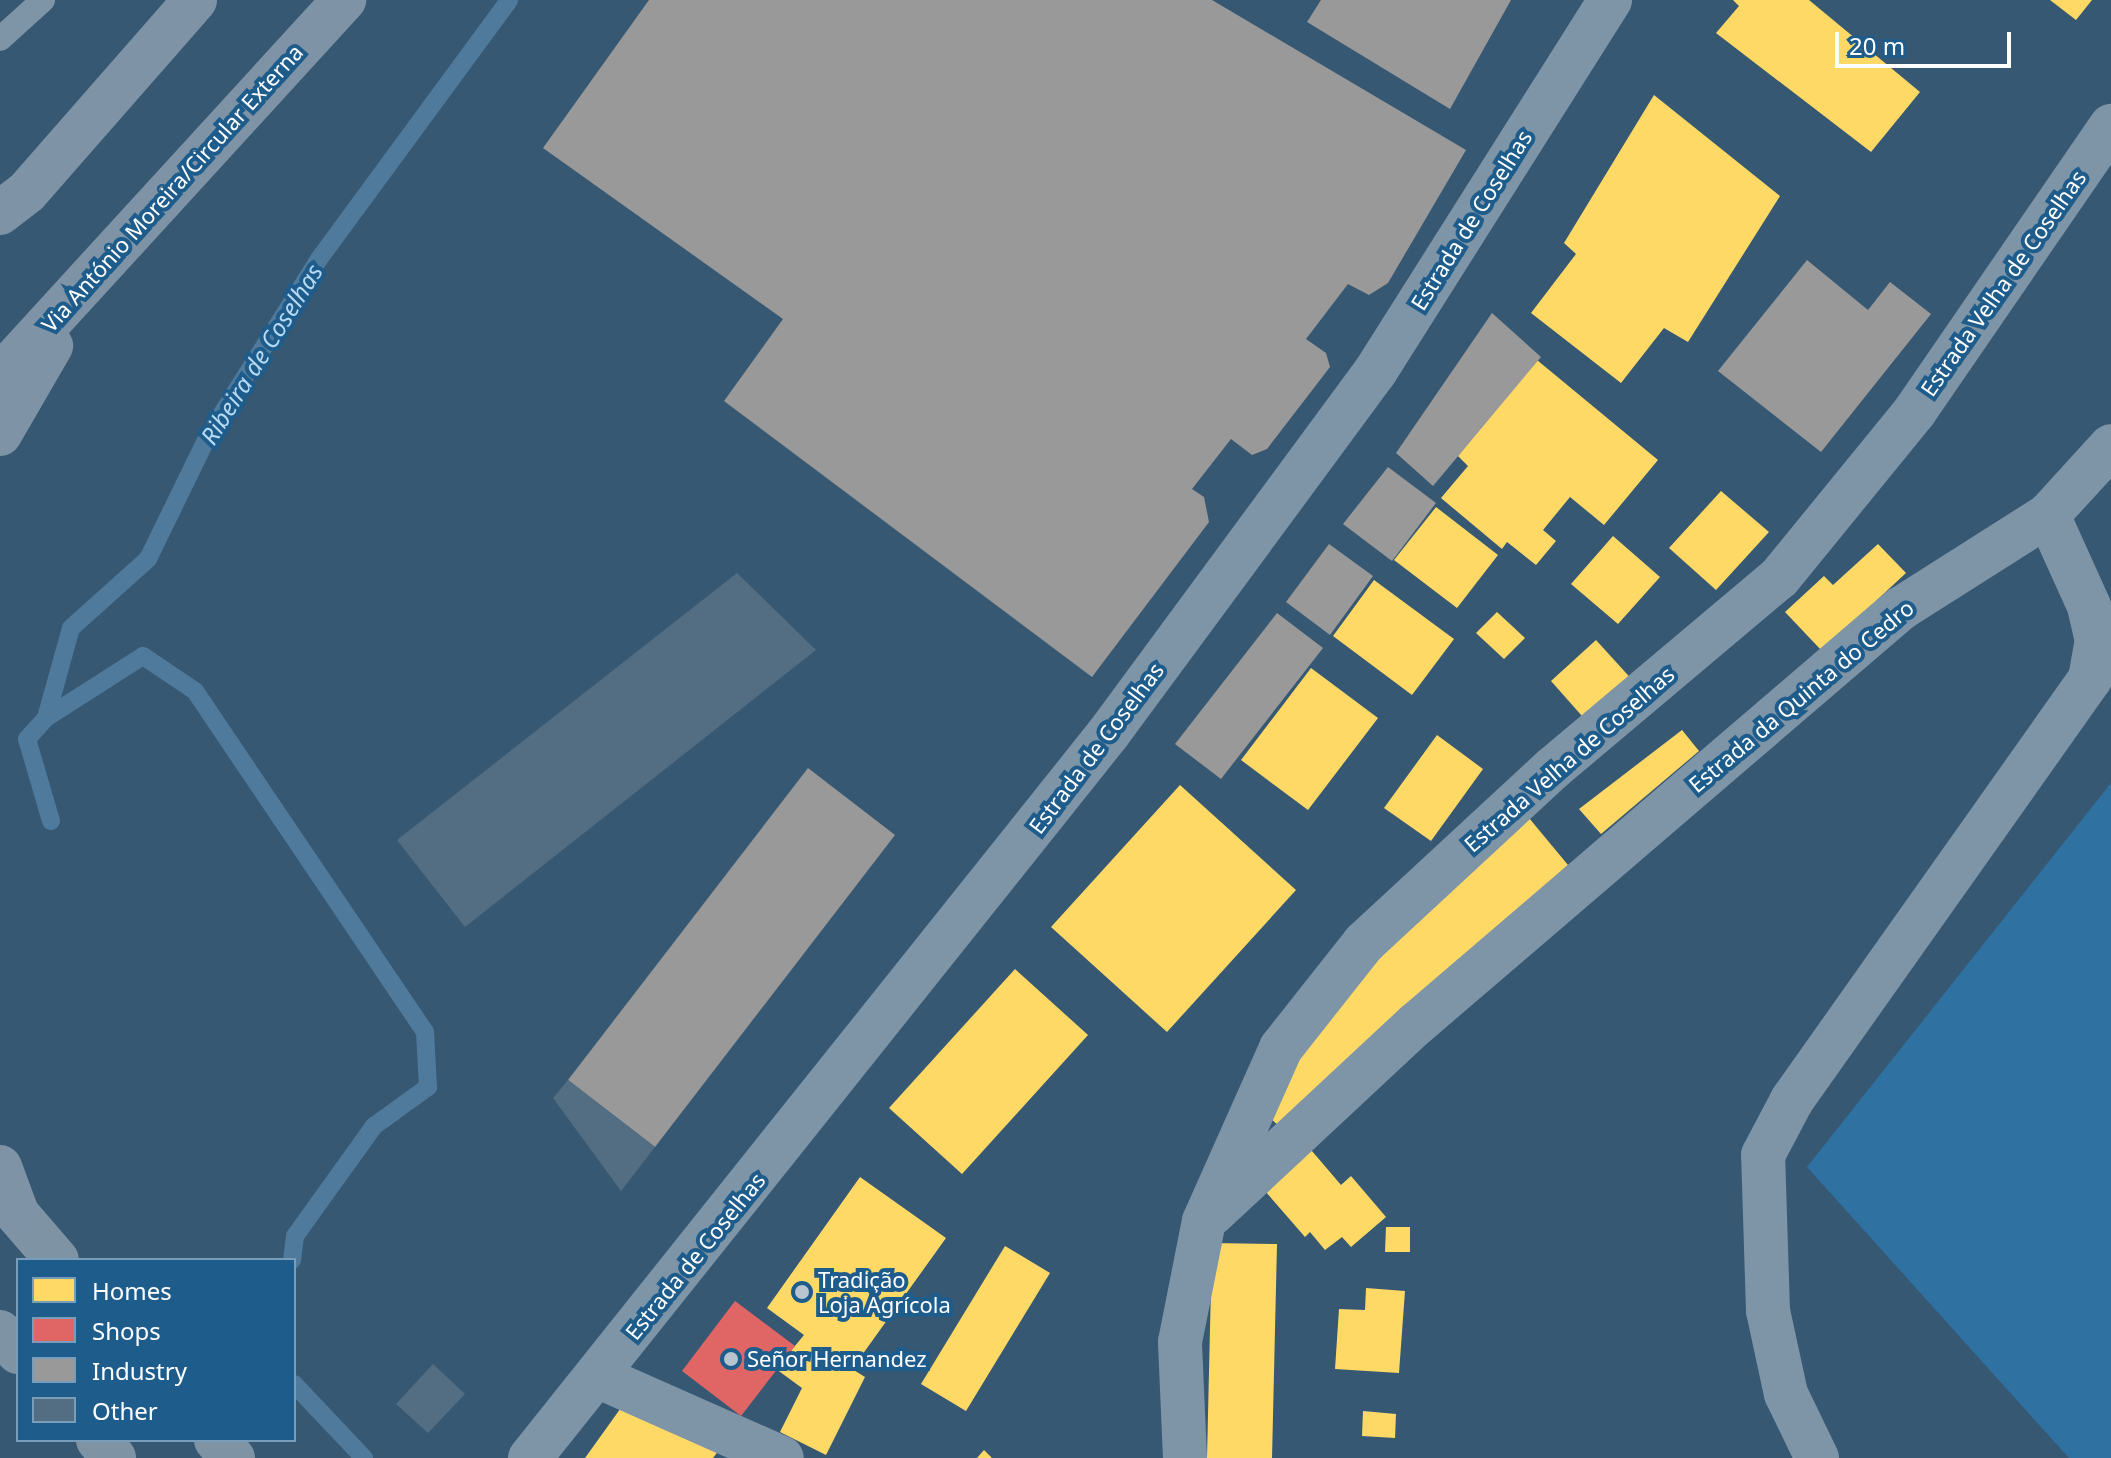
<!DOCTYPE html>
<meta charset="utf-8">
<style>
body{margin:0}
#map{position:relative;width:2111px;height:1458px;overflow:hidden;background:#375873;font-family:"Noto Sans",sans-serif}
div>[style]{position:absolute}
.green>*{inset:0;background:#2f71a1}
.homes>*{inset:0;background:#ffd966}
.shops>*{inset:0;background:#e06666}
.industry>*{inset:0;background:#999}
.stream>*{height:18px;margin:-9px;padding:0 9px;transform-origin:9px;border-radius:9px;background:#4f7a9b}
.building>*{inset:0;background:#536e83}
.service>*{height:24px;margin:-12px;padding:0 12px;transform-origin:12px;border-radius:12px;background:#7e94a7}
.minor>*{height:44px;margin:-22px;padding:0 22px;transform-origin:22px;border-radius:22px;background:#7e94a7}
.tertiary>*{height:44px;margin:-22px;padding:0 22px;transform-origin:22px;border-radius:22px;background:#7e94a7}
.primary>*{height:44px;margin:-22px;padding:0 22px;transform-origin:22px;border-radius:22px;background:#7e94a5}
.trunk>*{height:44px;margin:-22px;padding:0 22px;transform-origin:22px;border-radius:22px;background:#7e94a6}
.dots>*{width:22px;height:22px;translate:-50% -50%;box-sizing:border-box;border:4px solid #1e5c8c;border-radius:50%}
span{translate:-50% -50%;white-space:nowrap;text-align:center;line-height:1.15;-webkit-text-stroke:8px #1e5c8c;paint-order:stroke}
.street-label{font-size:22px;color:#fff}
.poi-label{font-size:22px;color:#fff}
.left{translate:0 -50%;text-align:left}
.water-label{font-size:24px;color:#b6daf4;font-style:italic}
.legend{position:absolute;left:16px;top:1258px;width:280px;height:184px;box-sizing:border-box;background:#1e5c8c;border:2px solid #789dba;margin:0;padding:10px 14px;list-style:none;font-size:24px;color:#fff}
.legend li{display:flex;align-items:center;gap:16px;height:40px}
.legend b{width:40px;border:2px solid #789dba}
.scale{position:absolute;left:1835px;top:32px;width:176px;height:36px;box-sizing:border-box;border:4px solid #fff;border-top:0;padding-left:10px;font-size:24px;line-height:28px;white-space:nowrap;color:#fff;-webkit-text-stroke:6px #1e5c8c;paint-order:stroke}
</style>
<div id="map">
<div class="green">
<i style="clip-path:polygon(2111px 783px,2111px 1458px,2069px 1458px,1807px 1167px)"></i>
</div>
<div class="homes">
<i style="clip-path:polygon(1733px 0,1809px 0,1920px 92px,1871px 152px,1716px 33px,1739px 6px)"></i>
<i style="clip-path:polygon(2050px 0,2092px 0,2076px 20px)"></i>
<i style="clip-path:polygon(1654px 95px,1780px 196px,1688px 342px,1664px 328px,1621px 383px,1531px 313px,1576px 254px,1564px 243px)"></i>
<i style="clip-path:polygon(1537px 360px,1658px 460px,1604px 525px,1570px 497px,1543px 530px,1556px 541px,1536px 565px,1507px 542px,1502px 549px,1441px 498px,1468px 466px,1458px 456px)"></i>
<i style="clip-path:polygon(1721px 491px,1769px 532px,1716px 590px,1669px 548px)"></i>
<i style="clip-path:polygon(1436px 507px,1498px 555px,1457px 608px,1394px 560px)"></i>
<i style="clip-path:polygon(1613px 536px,1660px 577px,1618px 624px,1571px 584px)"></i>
<i style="clip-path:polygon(1878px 544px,1906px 573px,1822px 651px,1785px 612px,1824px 576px,1833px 585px)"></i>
<i style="clip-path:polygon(1374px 580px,1454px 639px,1412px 695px,1333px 636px)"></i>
<i style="clip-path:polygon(1497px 612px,1525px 638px,1504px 659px,1476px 633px)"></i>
<i style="clip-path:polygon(1596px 640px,1636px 684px,1590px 725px,1551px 681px)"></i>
<i style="clip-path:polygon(1311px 668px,1378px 718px,1308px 810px,1241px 760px)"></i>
<i style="clip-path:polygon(1682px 730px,1699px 751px,1601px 834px,1579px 809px)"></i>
<i style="clip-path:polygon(1437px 735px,1483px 769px,1431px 841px,1384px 808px)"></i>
<i style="clip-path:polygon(1180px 785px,1296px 890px,1167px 1032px,1051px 927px)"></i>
<i style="clip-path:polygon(1529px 818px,1568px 865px,1282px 1129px,1263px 1111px,1347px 984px)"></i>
<i style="clip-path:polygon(1015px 969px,1088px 1035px,962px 1174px,889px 1108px)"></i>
<i style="clip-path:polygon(1306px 1144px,1341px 1185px,1351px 1176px,1386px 1217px,1351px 1247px,1342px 1237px,1325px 1250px,1310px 1232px,1305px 1237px,1259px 1184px)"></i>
<i style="clip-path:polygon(860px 1177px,946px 1238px,852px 1369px,865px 1377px,826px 1455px,780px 1432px,802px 1388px,776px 1369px,804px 1335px,767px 1308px)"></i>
<i style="clip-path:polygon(1386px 1227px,1410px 1227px,1410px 1252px,1385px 1252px)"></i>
<i style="clip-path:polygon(1212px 1243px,1277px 1244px,1272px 1458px,1207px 1458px)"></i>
<i style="clip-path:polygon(1005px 1246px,1050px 1273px,966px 1411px,921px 1384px)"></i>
<i style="clip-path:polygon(1366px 1288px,1405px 1291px,1399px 1373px,1335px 1369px,1339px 1309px,1365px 1310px)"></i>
<i style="clip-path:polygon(623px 1405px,722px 1446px,713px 1458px,585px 1458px)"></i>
<i style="clip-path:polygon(1363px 1411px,1396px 1414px,1395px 1438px,1362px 1436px)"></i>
<i style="clip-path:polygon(984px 1450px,992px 1458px,977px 1458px)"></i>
</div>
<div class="shops">
<i style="clip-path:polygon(735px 1301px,795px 1346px,741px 1416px,682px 1371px)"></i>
</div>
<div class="industry">
<i style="clip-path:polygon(649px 0,1212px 0,1466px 150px,1388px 283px,1369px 295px,1348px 284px,1306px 339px,1326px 353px,1330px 367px,1267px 449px,1252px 455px,1231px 439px,1192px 489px,1204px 497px,1209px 522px,1092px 677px,724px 401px,783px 319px,543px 148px)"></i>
<i style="clip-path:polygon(1321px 0,1511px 0,1450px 109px,1307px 22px)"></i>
<i style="clip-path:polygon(1807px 260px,1868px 310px,1890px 282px,1931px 314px,1821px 452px,1718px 371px)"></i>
<i style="clip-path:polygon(1492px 313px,1541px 357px,1433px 486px,1396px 453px)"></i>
<i style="clip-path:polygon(1388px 467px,1436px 503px,1392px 561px,1343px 524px)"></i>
<i style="clip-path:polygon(1329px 544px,1373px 576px,1330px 635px,1286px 602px)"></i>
<i style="clip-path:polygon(1277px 613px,1323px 648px,1221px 779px,1175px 744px)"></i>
<i style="clip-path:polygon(808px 768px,895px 835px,655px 1147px,568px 1080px)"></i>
</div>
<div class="stream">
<i style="left:46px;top:718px;width:93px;rotate:-74.5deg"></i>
<i style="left:71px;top:628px;width:103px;rotate:-41.9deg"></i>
<i style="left:148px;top:559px;width:137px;rotate:-64deg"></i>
<i style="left:208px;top:436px;width:209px;rotate:-57.9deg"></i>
<i style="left:319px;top:259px;width:321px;rotate:-53.7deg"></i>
<i style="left:51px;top:821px;width:85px;rotate:-106.3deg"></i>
<i style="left:27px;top:739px;width:28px;rotate:-48deg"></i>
<i style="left:46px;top:718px;width:115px;rotate:-32.6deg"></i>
<i style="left:143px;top:656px;width:63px;rotate:33.9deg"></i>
<i style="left:195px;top:691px;width:411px;rotate:56deg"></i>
<i style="left:425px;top:1032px;width:55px;rotate:86.9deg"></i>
<i style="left:428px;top:1087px;width:67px;rotate:144.2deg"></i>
<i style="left:374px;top:1126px;width:135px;rotate:125.7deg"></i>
<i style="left:295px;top:1236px;width:24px;rotate:97deg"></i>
<i style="left:294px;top:1384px;width:102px;rotate:46.6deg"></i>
</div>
<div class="building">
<i style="clip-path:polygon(737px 573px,816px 650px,465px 927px,397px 840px)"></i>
<i style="clip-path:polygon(568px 1080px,655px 1147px,621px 1191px,553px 1098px)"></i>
<i style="clip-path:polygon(433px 1364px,465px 1394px,428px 1433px,396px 1404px)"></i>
</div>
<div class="service">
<i style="left:0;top:39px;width:58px;rotate:-42.2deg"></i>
</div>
<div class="minor">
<i style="left:1212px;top:1214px;width:279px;rotate:-43deg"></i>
<i style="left:1416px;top:1024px;width:638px;rotate:-40.61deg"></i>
<i style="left:1900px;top:609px;width:175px;rotate:-32.4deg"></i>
<i style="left:2048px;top:515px;width:93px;rotate:-47.6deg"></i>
<i style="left:597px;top:1376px;width:202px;rotate:23.9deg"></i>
<i style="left:1185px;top:1458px;width:116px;rotate:-92.5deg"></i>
<i style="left:1180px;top:1342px;width:123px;rotate:-78.8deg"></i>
<i style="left:1204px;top:1221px;width:189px;rotate:-66deg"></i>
<i style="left:1281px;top:1048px;width:134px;rotate:-51.7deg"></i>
<i style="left:1364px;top:943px;width:258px;rotate:-42.8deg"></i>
<i style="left:1553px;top:768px;width:295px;rotate:-40.1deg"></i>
<i style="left:1779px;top:578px;width:215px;rotate:-50.8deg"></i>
<i style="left:1915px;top:411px;width:346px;rotate:-55.5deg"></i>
<i style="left:1817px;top:1458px;width:71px;rotate:-115.8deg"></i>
<i style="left:1786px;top:1394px;width:85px;rotate:-102.2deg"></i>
<i style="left:1768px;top:1311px;width:156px;rotate:-91.8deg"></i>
<i style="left:1763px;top:1155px;width:62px;rotate:-62.2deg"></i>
<i style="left:1792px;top:1100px;width:516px;rotate:-54.71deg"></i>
<i style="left:2090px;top:679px;width:39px;rotate:-80deg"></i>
<i style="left:2097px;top:641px;width:36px;rotate:-103deg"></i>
<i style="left:2089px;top:606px;width:100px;rotate:-114.3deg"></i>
</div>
<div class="tertiary">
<i style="left:530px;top:1458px;width:926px;rotate:-51.4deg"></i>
<i style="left:1108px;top:734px;width:450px;rotate:-53.6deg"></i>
<i style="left:1375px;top:372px;width:440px;rotate:-57.7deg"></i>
</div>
<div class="primary">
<i style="left:0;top:1194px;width:87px;rotate:49.2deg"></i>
<i style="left:0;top:1332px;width:27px;rotate:48deg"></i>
<i style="left:98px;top:1440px;width:24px;rotate:48deg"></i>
<i style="left:216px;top:1440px;width:25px;rotate:47deg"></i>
</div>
<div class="trunk">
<i style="left:0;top:213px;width:34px;rotate:-38deg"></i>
<i style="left:27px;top:192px;width:255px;rotate:-48.8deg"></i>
<i style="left:0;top:376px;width:510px;rotate:-47.54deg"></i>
<i style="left:0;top:434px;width:102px;rotate:-59.9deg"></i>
<i style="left:0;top:1167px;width:49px;rotate:69.7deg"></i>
</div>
<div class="dots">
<i style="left:802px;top:1292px;background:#b9c5ce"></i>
<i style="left:731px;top:1359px;background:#b9c5ce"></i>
</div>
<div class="street-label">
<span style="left:172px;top:188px;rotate:-48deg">Via António Moreira/Circular Externa</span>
<span style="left:1471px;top:220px;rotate:-58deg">Estrada de Coselhas</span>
<span style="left:2003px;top:283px;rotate:-55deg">Estrada Velha de Coselhas</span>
<span style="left:1801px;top:696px;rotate:-40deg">Estrada da Quinta do Cedro</span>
<span style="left:1096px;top:748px;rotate:-53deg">Estrada de Coselhas</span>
<span style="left:1569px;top:759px;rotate:-41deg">Estrada Velha de Coselhas</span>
<span style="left:695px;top:1256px;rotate:-51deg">Estrada de Coselhas</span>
</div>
<div class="poi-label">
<span class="left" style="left:818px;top:1292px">Tradição<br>Loja Agrícola</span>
<span class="left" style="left:747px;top:1359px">Señor Hernandez</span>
</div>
<div class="water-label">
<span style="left:261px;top:354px;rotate:-58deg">Ribeira de Coselhas</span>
</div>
<ul class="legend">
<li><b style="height:22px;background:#ffd966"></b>Homes</li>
<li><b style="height:22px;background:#e06666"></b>Shops</li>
<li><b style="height:22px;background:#999"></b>Industry</li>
<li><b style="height:22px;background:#536e83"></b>Other</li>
</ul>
<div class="scale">20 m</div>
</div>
